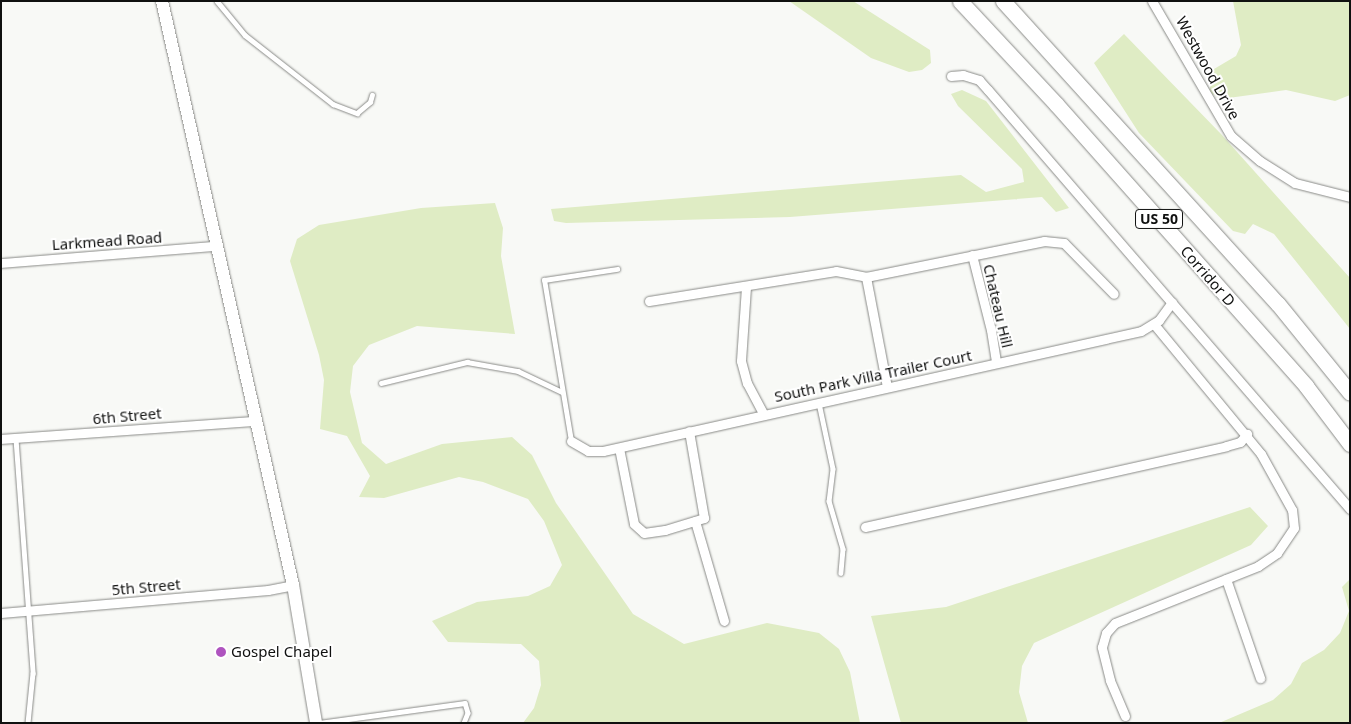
<!DOCTYPE html>
<style>
body{margin:0}
#map{position:relative;width:1351px;height:724px;overflow:hidden;background:#f8f9f6;font-family:"Noto Sans",sans-serif}
div>[style]{position:absolute}
.green>*{inset:0;background:#dfecc4}
.roads{filter:drop-shadow(0 0 1px #898a87) drop-shadow(0 0 1px #898a87)}
.lane>*{height:4.5px;margin:-2.25px;padding:0 2.25px;transform-origin:2.25px;border-radius:2.25px;background:#fff}
.street>*{height:9px;margin:-4.5px;padding:0 4.5px;transform-origin:4.5px;border-radius:4.5px;background:#fff}
.secondary>*{height:12px;margin:-6px;padding:0 6px;transform-origin:6px;border-radius:6px;background:#fff}
.highway>*{height:15px;margin:-7.5px;padding:0 7.5px;transform-origin:7.5px;border-radius:7.5px;background:#fff}
.dots>*{width:14px;height:14px;translate:-50% -50%;box-sizing:border-box;border:2px solid #fff;border-radius:50%}
span{translate:-50% -50%;white-space:nowrap;text-align:center;line-height:1.15;-webkit-text-stroke:4px #fff;paint-order:stroke}
.shield-label span{padding:1px 4px;background:#fff;border:1px solid;border-radius:4px;-webkit-text-stroke-width:0}
.shield-label{font-size:14px;color:#101110;font-weight:700}
.street-label{font-size:15px;color:#101110}
.poi-label{font-size:15px;color:#101110}
.left{translate:0 -50%;text-align:left}
.frame{position:absolute;inset:0;border:2px solid #101110;pointer-events:none}
</style>
<div id="map">
<div class="green">
<i style="clip-path:polygon(789px 1px,853px 1px,930px 50px,931px 63px,922px 70px,909px 72px,871px 58px)"></i>
<i style="clip-path:polygon(1233px 1px,1350px 1px,1350px 95px,1335px 101px,1286px 90px,1221px 99px,1209px 92px,1214px 69px,1236px 56px,1241px 45px)"></i>
<i style="clip-path:polygon(1124px 34px,1221px 134px,1350px 278px,1350px 329px,1274px 234px,1253px 224px,1245px 234px,1233px 231px,1139px 133px,1094px 63px)"></i>
<i style="clip-path:polygon(962px 90px,986px 101px,1069px 208px,1056px 212px,1042px 197px,790px 217px,566px 223px,554px 221px,551px 209px,961px 175px,986px 192px,1024px 182px,1022px 169px,958px 106px,951px 94px)"></i>
<i style="clip-path:polygon(495px 203px,503px 228px,501px 256px,515px 334px,417px 326px,369px 345px,353px 366px,350px 392px,362px 443px,386px 464px,442px 444px,512px 437px,532px 455px,556px 503px,633px 614px,684px 644px,767px 623px,819px 633px,839px 649px,850px 672px,860px 723px,523px 723px,534px 708px,541px 685px,539px 661px,521px 644px,448px 642px,432px 621px,477px 602px,528px 596px,550px 586px,562px 565px,544px 521px,528px 499px,483px 482px,459px 477px,384px 498px,359px 497px,370px 476px,347px 436px,320px 429px,324px 380px,319px 355px,290px 261px,297px 239px,319px 225px,421px 208px)"></i>
<i style="clip-path:polygon(1250px 507px,1268px 526px,1251px 545px,1034px 643px,1022px 666px,1019px 692px,1028px 723px,901px 723px,871px 616px,946px 607px)"></i>
<i style="clip-path:polygon(1350px 579px,1350px 723px,1219px 723px,1273px 700px,1291px 684px,1302px 663px,1324px 650px,1340px 633px,1349px 611px,1342px 587px)"></i>
</div>
<div class="roads">
<div class="lane">
<i style="left:217px;top:1px;width:44px;rotate:50.5deg"></i>
<i style="left:245px;top:35px;width:112px;rotate:38.1deg"></i>
<i style="left:333px;top:104px;width:26px;rotate:21deg"></i>
<i style="left:357px;top:113px;width:17px;rotate:-40deg"></i>
<i style="left:370px;top:102px;width:7px;rotate:-74deg"></i>
<i style="left:381px;top:383px;width:89px;rotate:-13.7deg"></i>
<i style="left:467px;top:362px;width:52px;rotate:10deg"></i>
<i style="left:518px;top:371px;width:49px;rotate:25.5deg"></i>
<i style="left:819px;top:403px;width:67px;rotate:78deg"></i>
<i style="left:833px;top:469px;width:32px;rotate:97deg"></i>
<i style="left:829px;top:501px;width:50px;rotate:73.7deg"></i>
<i style="left:843px;top:549px;width:24px;rotate:95deg"></i>
<i style="left:16px;top:439px;width:235px;rotate:85.8deg"></i>
<i style="left:33px;top:673px;width:50px;rotate:95.7deg"></i>
<i style="left:571px;top:441px;width:163px;rotate:-99.5deg"></i>
<i style="left:544px;top:280px;width:74px;rotate:-8.6deg"></i>
<i style="left:319px;top:723px;width:147px;rotate:-7.8deg"></i>
<i style="left:465px;top:703px;width:10px;rotate:73deg"></i>
<i style="left:468px;top:713px;width:11px;rotate:112deg"></i>
</div>
<div class="street">
<i style="left:1152px;top:1px;width:156px;rotate:59.7deg"></i>
<i style="left:1231px;top:136px;width:38px;rotate:41deg"></i>
<i style="left:1260px;top:161px;width:41px;rotate:32.2deg"></i>
<i style="left:1295px;top:183px;width:57px;rotate:14.3deg"></i>
<i style="left:951px;top:76px;width:12px;rotate:-5deg"></i>
<i style="left:963px;top:75px;width:17px;rotate:17deg"></i>
<i style="left:979px;top:80px;width:13px;rotate:48deg"></i>
<i style="left:988px;top:90px;width:554px;rotate:49.17deg"></i>
<i style="left:972px;top:255px;width:77px;rotate:75.8deg"></i>
<i style="left:991px;top:330px;width:33px;rotate:81deg"></i>
<i style="left:1px;top:263px;width:214px;rotate:-4.6deg"></i>
<i style="left:866px;top:277px;width:112px;rotate:79.2deg"></i>
<i style="left:746px;top:287px;width:74px;rotate:93.9deg"></i>
<i style="left:741px;top:361px;width:23px;rotate:75deg"></i>
<i style="left:747px;top:383px;width:36px;rotate:62deg"></i>
<i style="left:649px;top:301px;width:189px;rotate:-9.1deg"></i>
<i style="left:836px;top:271px;width:31px;rotate:11deg"></i>
<i style="left:866px;top:277px;width:182px;rotate:-11.4deg"></i>
<i style="left:1044px;top:241px;width:20px;rotate:6deg"></i>
<i style="left:1064px;top:243px;width:71px;rotate:45.6deg"></i>
<i style="left:1px;top:439px;width:255px;rotate:-4.1deg"></i>
<i style="left:571px;top:441px;width:20px;rotate:30deg"></i>
<i style="left:588px;top:451px;width:15px"></i>
<i style="left:603px;top:451px;width:551px;rotate:-12.57deg"></i>
<i style="left:1141px;top:331px;width:21px;rotate:-31deg"></i>
<i style="left:1159px;top:320px;width:22px;rotate:-54deg"></i>
<i style="left:619px;top:448px;width:77px;rotate:78.8deg"></i>
<i style="left:634px;top:524px;width:13px;rotate:42deg"></i>
<i style="left:644px;top:533px;width:21px;rotate:-8deg"></i>
<i style="left:665px;top:530px;width:41px;rotate:-17.1deg"></i>
<i style="left:704px;top:518px;width:88px;rotate:-99.8deg"></i>
<i style="left:695px;top:521px;width:104px;rotate:73.8deg"></i>
<i style="left:865px;top:527px;width:370px;rotate:-12.6deg"></i>
<i style="left:1226px;top:446px;width:15px;rotate:-16deg"></i>
<i style="left:1240px;top:442px;width:11px;rotate:-49deg"></i>
<i style="left:1226px;top:579px;width:105px;rotate:71deg"></i>
<i style="left:1px;top:613px;width:268px;rotate:-4.9deg"></i>
<i style="left:268px;top:590px;width:25px;rotate:-11deg"></i>
<i style="left:1125px;top:716px;width:39px;rotate:-113deg"></i>
<i style="left:1110px;top:680px;width:34px;rotate:-104deg"></i>
<i style="left:1102px;top:647px;width:15px;rotate:-74deg"></i>
<i style="left:1106px;top:633px;width:13px;rotate:-48deg"></i>
<i style="left:1115px;top:623px;width:154px;rotate:-21.7deg"></i>
<i style="left:1258px;top:566px;width:23px;rotate:-34deg"></i>
<i style="left:1277px;top:553px;width:30px;rotate:-56deg"></i>
<i style="left:1294px;top:528px;width:18px;rotate:-96deg"></i>
<i style="left:1292px;top:510px;width:64px;rotate:-119deg"></i>
<i style="left:1261px;top:454px;width:168px;rotate:-129.5deg"></i>
</div>
<div class="secondary">
<i style="left:162px;top:1px;width:599px;rotate:77.36deg"></i>
<i style="left:293px;top:585px;width:140px;rotate:80.5deg"></i>
</div>
<div class="highway">
<i style="left:960px;top:1px;width:141px;rotate:47deg"></i>
<i style="left:1056px;top:104px;width:377px;rotate:48.4deg"></i>
<i style="left:1306px;top:386px;width:73px;rotate:52.8deg"></i>
<i style="left:1003px;top:1px;width:409px;rotate:47.8deg"></i>
<i style="left:1278px;top:304px;width:114px;rotate:51deg"></i>
</div>
</div>
<div class="dots">
<i style="left:221px;top:652px;background:#af54bf"></i>
</div>
<div class="shield-label">
<span style="left:1159px;top:219px">US 50</span>
</div>
<div class="street-label">
<span style="left:1208px;top:68px;rotate:61deg">Westwood Drive</span>
<span style="left:107px;top:241px;rotate:-4deg">Larkmead Road</span>
<span style="left:1208px;top:276px;rotate:49deg">Corridor D</span>
<span style="left:998px;top:306px;rotate:77deg">Chateau Hill</span>
<span style="left:873px;top:376px;rotate:-12deg">South Park Villa Trailer Court</span>
<span style="left:127px;top:416px;rotate:-5deg">6th Street</span>
<span style="left:146px;top:587px;rotate:-5deg">5th Street</span>
</div>
<div class="poi-label">
<span class="left" style="left:231px;top:652px">Gospel Chapel</span>
</div>
<div class="frame"></div>
</div>
